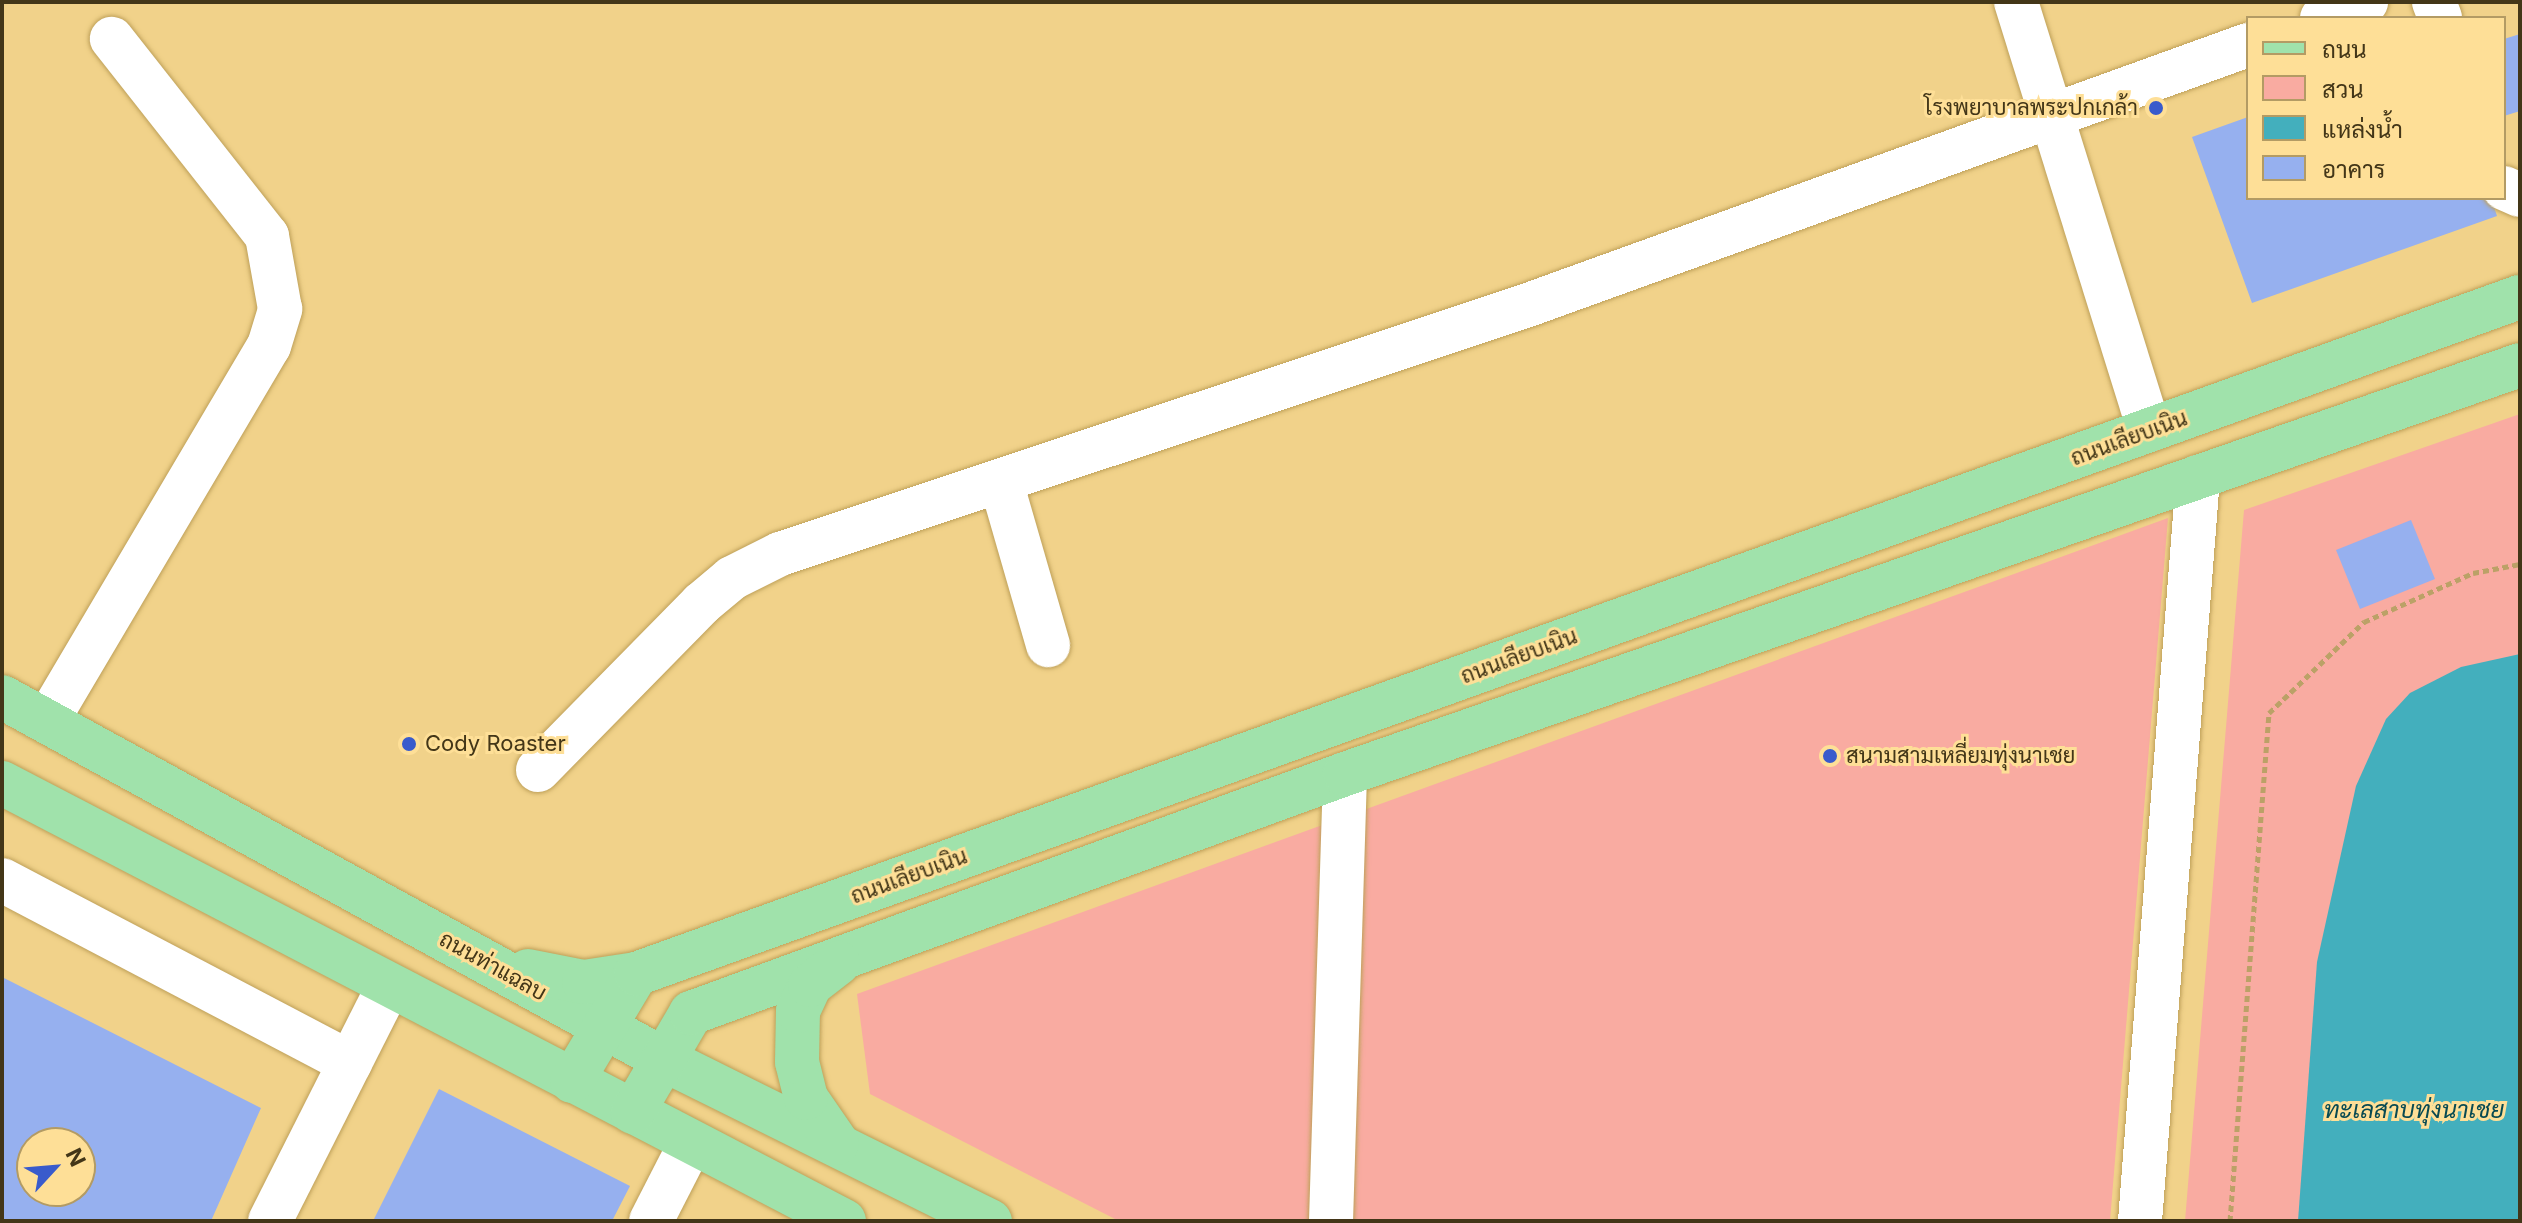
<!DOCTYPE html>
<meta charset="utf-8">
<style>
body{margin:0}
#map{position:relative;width:2522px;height:1223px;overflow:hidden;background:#f1d28a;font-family:Inter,Sarabun,sans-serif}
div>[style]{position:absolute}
.green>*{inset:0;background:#f9aba1}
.water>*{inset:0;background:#43afbd}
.building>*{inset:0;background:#96b0ef}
.path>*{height:5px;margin-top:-2.5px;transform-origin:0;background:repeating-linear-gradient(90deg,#bba167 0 6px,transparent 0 10px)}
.roads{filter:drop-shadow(0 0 2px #bea059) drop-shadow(0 0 2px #bea059)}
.minor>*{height:44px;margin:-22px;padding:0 22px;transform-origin:22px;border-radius:22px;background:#fff}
.major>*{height:44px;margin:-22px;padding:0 22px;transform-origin:22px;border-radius:22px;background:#a0e2ab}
.dots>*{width:22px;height:22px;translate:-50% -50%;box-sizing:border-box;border:4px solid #fedf97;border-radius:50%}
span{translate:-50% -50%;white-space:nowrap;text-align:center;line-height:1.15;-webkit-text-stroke:6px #fedf97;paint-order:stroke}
.poi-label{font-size:22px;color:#433618}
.right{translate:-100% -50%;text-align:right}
.left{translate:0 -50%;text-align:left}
.street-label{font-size:22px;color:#433618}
.water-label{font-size:24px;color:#084a52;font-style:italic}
.frame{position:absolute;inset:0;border:4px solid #433618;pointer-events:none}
.legend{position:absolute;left:2246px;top:16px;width:260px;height:184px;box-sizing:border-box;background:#fedf97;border:2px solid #b39b64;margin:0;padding:10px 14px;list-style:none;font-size:24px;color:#433618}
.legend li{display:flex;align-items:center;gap:16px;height:40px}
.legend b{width:40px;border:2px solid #b39b64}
.north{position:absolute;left:16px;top:1127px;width:80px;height:80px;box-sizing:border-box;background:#fedf97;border:2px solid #b39b64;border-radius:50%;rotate:64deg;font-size:22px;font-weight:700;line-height:32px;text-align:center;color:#433618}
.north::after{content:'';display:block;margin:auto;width:28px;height:36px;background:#395bcc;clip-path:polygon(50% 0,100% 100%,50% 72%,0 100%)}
</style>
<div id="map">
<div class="green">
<i style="clip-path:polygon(2520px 414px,2520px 1221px,2185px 1221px,2244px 510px)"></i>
<i style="clip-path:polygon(2168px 518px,2110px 1221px,1119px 1221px,870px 1094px,857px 994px)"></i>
</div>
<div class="water">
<i style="clip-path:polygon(2520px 654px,2520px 1221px,2298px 1221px,2317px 962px,2356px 786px,2386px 719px,2410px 693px,2461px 667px)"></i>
</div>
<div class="building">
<i style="clip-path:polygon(2520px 34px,2520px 111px,2504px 116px,2504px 39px)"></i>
<i style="clip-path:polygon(2248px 117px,2248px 198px,2491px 198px,2497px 216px,2252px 303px,2192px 137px)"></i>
<i style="clip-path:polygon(2411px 520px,2435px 579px,2360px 609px,2336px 550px)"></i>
<i style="clip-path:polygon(evenodd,2px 977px,261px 1108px,211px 1221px,2px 1221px,2px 977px,32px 1143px,80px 1143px,80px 1191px,32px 1191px,32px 1143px)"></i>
<i style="clip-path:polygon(439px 1089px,630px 1186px,612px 1221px,373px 1221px)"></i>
</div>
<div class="path">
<i style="left:2230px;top:1221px;width:509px;rotate:-85.61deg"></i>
<i style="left:2269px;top:713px;width:132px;rotate:-43.8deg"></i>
<i style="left:2364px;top:622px;width:120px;rotate:-24.2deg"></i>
<i style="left:2473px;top:573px;width:48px;rotate:-10.8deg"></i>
</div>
<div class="roads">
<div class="minor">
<i style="left:2016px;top:2px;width:448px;rotate:72.7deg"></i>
<i style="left:2434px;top:2px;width:17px;rotate:69deg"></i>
<i style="left:2322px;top:18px;width:47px;rotate:-20deg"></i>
<i style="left:2504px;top:188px;width:17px;rotate:24deg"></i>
<i style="left:1001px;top:482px;width:170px;rotate:73.9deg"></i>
<i style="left:47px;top:721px;width:436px;rotate:-59.4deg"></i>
<i style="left:269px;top:346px;width:39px;rotate:-73deg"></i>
<i style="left:280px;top:309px;width:74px;rotate:-100.1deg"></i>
<i style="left:267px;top:236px;width:251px;rotate:-128.2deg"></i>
<i style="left:538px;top:770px;width:233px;rotate:-45.5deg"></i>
<i style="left:701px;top:604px;width:40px;rotate:-40deg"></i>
<i style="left:732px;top:578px;width:54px;rotate:-26.6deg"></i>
<i style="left:780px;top:554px;width:788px;rotate:-18.41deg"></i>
<i style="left:1528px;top:305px;width:766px;rotate:-19.86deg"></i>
<i style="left:2px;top:880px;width:393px;rotate:27.7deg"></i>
<i style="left:270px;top:1221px;width:264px;rotate:-63.2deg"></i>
<i style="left:651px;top:1221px;width:88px;rotate:-62.9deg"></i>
<i style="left:1331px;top:1221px;width:447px;rotate:-88.2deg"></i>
<i style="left:2140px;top:1221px;width:746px;rotate:-85.54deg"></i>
</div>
<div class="major">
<i style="left:2px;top:697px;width:754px;rotate:28.71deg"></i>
<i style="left:663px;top:1059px;width:365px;rotate:26.4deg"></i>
<i style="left:2px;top:783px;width:949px;rotate:27.48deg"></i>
<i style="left:528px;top:971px;width:57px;rotate:11.1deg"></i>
<i style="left:584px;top:982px;width:53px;rotate:-8.7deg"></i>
<i style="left:572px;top:1081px;width:125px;rotate:-59.1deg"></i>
<i style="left:636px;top:974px;width:2002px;rotate:-19.77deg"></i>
<i style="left:633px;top:1112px;width:115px;rotate:-59.6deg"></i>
<i style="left:691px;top:1013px;width:696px;rotate:-20.07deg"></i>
<i style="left:1345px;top:774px;width:1244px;rotate:-19.19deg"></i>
<i style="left:837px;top:1143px;width:55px;rotate:-124.6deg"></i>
<i style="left:806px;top:1098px;width:37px;rotate:-104deg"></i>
<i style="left:797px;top:1062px;width:51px;rotate:-88.9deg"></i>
<i style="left:798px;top:1011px;width:29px;rotate:-65deg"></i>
<i style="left:810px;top:985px;width:36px;rotate:-38deg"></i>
</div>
</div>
<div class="dots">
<i style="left:2156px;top:108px;background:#395bcc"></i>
<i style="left:409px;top:744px;background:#395bcc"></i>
<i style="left:1830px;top:756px;background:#395bcc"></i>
</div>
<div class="poi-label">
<span class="right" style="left:2138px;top:108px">โรงพยาบาลพระปกเกล้า</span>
<span class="left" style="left:425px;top:744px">Cody Roaster</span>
<span class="left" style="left:1846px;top:756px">สนามสามเหลี่ยมทุ่งนาเชย</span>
</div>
<div class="street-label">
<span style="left:2129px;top:438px;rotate:-20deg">ถนนเลียบเนิน</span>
<span style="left:1519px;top:656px;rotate:-20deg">ถนนเลียบเนิน</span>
<span style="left:909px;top:876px;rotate:-20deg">ถนนเลียบเนิน</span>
<span style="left:493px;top:966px;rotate:29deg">ถนนท่าแฉลบ</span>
</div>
<div class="water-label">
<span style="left:2414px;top:1110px">ทะเลสาบทุ่งนาเชย</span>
</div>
<div class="frame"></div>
<ul class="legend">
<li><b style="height:10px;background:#a0e2ab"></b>ถนน</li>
<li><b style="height:22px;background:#f9aba1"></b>สวน</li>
<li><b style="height:22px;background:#43afbd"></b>แหล่งน้ำ</li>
<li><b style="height:22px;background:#96b0ef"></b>อาคาร</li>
</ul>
<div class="north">N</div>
</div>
